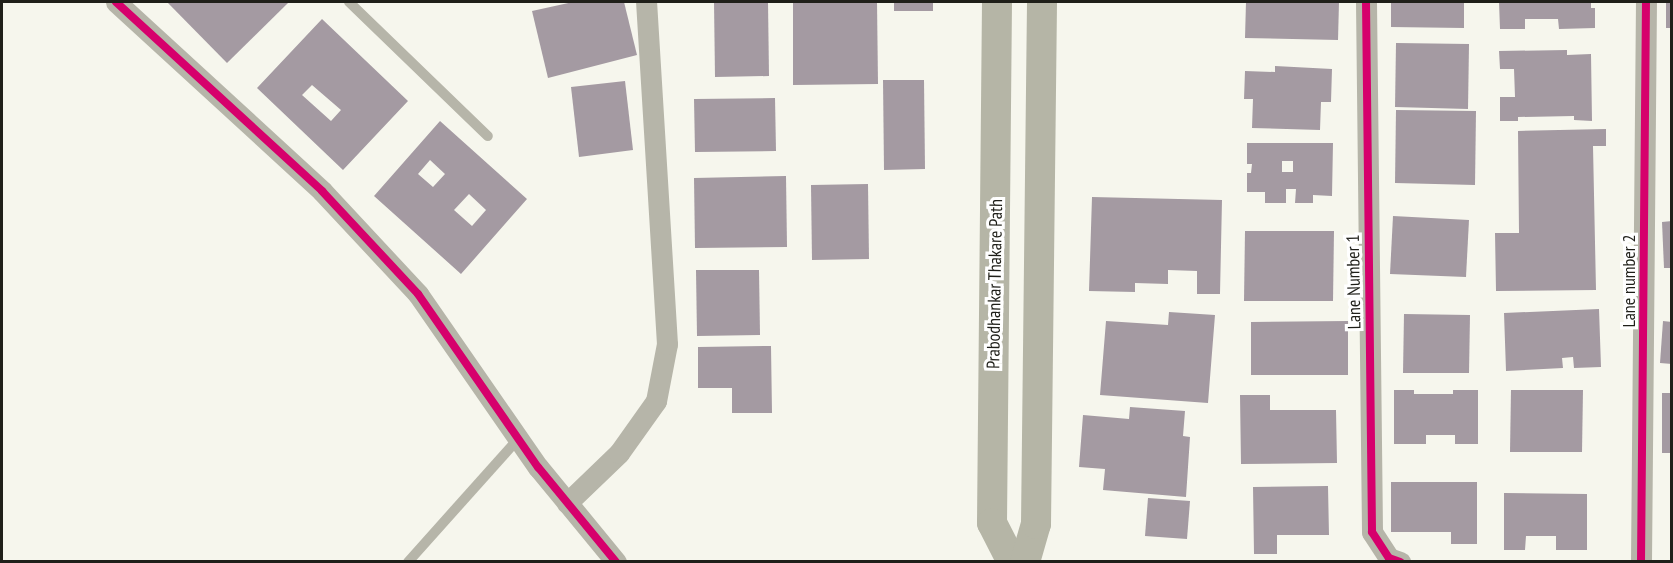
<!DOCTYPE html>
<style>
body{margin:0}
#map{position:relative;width:1673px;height:563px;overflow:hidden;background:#f6f6ed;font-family:"PT Sans Narrow",sans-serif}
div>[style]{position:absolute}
.building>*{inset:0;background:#a49aa2}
.lane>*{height:10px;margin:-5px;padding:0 5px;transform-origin:5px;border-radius:5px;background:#b6b5a9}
.street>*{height:21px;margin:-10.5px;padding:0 10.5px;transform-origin:10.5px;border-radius:10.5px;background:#b6b5a9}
.secondary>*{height:30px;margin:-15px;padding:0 15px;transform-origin:15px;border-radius:15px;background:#b5b5a6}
.cycleway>*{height:8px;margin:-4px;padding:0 4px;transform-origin:4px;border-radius:4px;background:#d6006c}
span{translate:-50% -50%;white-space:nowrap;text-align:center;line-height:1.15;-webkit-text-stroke:6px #fff;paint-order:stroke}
.street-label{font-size:18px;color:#1f1f19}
.frame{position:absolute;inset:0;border:3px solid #1f1f19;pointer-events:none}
</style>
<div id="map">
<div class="building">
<i style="clip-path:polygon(167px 2px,289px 2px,227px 63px)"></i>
<i style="clip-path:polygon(573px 2px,624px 2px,637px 55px,548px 78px,532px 11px)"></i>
<i style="clip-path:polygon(714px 2px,768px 2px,769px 76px,715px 77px)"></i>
<i style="clip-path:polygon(793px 2px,877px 2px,878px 84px,793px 85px)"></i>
<i style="clip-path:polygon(894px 2px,933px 2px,933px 11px,894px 11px)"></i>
<i style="clip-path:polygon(1246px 2px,1339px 2px,1338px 40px,1245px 38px)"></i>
<i style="clip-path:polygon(1391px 2px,1464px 2px,1464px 28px,1391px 27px)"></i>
<i style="clip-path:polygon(1499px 2px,1591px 2px,1591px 8px,1595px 8px,1595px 28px,1559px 29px,1558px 19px,1525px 19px,1525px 29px,1500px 29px)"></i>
<i style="clip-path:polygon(1666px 2px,1672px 2px,1672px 28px,1666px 28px)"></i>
<i style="clip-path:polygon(evenodd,322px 19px,408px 101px,343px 170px,257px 88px,322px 19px,312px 85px,341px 110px,331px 121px,302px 95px,312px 85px)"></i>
<i style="clip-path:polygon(1396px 43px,1469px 44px,1468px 109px,1395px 107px)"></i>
<i style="clip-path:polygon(1567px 50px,1567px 55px,1591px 54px,1592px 121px,1574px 120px,1574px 116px,1518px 117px,1518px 121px,1500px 121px,1500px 97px,1515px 97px,1514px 69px,1500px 69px,1499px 51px)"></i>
<i style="clip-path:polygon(1275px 66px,1332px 69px,1331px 102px,1321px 102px,1320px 130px,1252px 128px,1253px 99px,1244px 99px,1245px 71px,1275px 72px)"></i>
<i style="clip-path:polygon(883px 80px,924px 80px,925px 169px,884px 170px)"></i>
<i style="clip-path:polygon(625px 81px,633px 150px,579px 157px,571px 87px)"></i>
<i style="clip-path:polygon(775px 98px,776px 151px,695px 152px,694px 99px)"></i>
<i style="clip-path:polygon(1396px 110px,1476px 111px,1475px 185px,1395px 183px)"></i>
<i style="clip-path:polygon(evenodd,440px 121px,527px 199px,461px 274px,374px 196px,440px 121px,430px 160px,445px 174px,433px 187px,418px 174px,430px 160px,440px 121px,469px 194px,486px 210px,472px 226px,454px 210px,469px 194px)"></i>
<i style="clip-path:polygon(1606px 129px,1606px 146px,1593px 146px,1596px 290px,1496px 291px,1495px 233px,1519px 233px,1518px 131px)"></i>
<i style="clip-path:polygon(evenodd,1247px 143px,1333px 143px,1332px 196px,1313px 195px,1313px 203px,1295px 203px,1296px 189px,1286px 189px,1286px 203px,1265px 203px,1265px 192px,1247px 192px,1247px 173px,1251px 173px,1252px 164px,1247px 164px,1247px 143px,1282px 161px,1293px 161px,1293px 172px,1282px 172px,1282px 161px)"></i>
<i style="clip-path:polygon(786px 176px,787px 247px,695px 248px,694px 178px)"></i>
<i style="clip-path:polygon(868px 184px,869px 259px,812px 260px,811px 185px)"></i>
<i style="clip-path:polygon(1092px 197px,1222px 200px,1220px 294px,1197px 294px,1197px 271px,1168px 270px,1168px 284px,1135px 283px,1135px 292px,1089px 291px)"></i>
<i style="clip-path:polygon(1393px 216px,1469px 220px,1466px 277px,1390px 274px)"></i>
<i style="clip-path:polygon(1672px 221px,1672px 268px,1664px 268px,1662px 222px)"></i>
<i style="clip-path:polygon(1245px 231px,1334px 231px,1333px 301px,1244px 301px)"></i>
<i style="clip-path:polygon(696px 270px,759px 270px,760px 335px,697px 336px)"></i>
<i style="clip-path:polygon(1599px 309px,1601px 367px,1574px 368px,1573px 357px,1562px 358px,1563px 368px,1506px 371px,1504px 313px)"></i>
<i style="clip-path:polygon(1169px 312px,1215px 315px,1208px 403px,1100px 395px,1106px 321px,1168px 325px)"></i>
<i style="clip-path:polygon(1404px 314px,1470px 315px,1469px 373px,1403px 373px)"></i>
<i style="clip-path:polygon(1348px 321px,1348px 375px,1251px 375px,1251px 322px)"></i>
<i style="clip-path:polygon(1663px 321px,1672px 322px,1672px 364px,1660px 363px)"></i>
<i style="clip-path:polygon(771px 346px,772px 413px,732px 413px,732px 388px,698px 388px,698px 347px)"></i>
<i style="clip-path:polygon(1394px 390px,1414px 390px,1414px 394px,1453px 394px,1453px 390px,1478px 390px,1478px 444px,1455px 444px,1455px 435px,1426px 435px,1426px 444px,1394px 444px)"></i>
<i style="clip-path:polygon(1511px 390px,1583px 390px,1582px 452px,1510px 452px)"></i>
<i style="clip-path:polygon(1662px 393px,1672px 393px,1672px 453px,1662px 453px)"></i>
<i style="clip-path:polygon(1240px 395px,1270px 395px,1270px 410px,1336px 410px,1337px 463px,1241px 464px)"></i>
<i style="clip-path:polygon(1130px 407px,1185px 411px,1183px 436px,1190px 437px,1186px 497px,1103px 490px,1105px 469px,1079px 467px,1083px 415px,1129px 419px)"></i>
<i style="clip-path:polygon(1391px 482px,1477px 482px,1477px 544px,1451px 544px,1451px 532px,1391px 532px)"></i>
<i style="clip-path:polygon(1328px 486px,1329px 535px,1277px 535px,1277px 554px,1254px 554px,1253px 487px)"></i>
<i style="clip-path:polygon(1504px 493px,1587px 494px,1587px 550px,1556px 550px,1556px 536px,1526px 536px,1525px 550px,1504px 550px)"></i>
<i style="clip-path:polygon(1148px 498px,1190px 501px,1187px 539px,1145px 536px)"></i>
</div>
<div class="lane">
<i style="left:349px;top:2px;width:193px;rotate:44deg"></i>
<i style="left:408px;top:562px;width:165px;rotate:-48.2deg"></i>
</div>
<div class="street">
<i style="left:116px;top:2px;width:280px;rotate:42.5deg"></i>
<i style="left:322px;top:191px;width:141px;rotate:47deg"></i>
<i style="left:418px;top:294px;width:211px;rotate:55.3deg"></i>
<i style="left:538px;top:467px;width:123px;rotate:50.6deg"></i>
<i style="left:1366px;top:2px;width:530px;rotate:89.35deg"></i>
<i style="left:1372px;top:532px;width:31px;rotate:57deg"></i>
<i style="left:1389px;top:558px;width:12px;rotate:20deg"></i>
<i style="left:567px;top:503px;width:72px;rotate:-43.9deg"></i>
<i style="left:619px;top:453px;width:64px;rotate:-54.6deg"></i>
<i style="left:656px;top:401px;width:58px;rotate:-79.1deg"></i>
<i style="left:667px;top:344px;width:343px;rotate:-93.5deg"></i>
<i style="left:1641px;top:562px;width:560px;rotate:-89.49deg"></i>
</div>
<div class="secondary">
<i style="left:997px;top:2px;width:521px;rotate:90.55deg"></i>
<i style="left:992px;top:523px;width:44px;rotate:62.9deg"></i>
<i style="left:1025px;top:562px;width:40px;rotate:-74deg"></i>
<i style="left:1036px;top:524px;width:522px;rotate:-89.34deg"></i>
</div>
<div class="cycleway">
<i style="left:116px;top:2px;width:280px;rotate:42.5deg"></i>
<i style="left:322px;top:191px;width:141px;rotate:47deg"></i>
<i style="left:418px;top:294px;width:211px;rotate:55.3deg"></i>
<i style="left:538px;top:467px;width:123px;rotate:50.6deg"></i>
<i style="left:1366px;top:2px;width:530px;rotate:89.35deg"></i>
<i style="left:1372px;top:532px;width:31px;rotate:57deg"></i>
<i style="left:1389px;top:558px;width:12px;rotate:20deg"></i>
<i style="left:1641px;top:562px;width:560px;rotate:-89.49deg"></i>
</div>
<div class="street-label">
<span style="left:1629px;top:281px;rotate:-90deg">Lane number 2</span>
<span style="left:1354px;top:282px;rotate:-91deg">Lane Number 1</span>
<span style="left:995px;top:284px;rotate:-89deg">Prabodhankar Thakare Path</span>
</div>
<div class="frame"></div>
</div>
